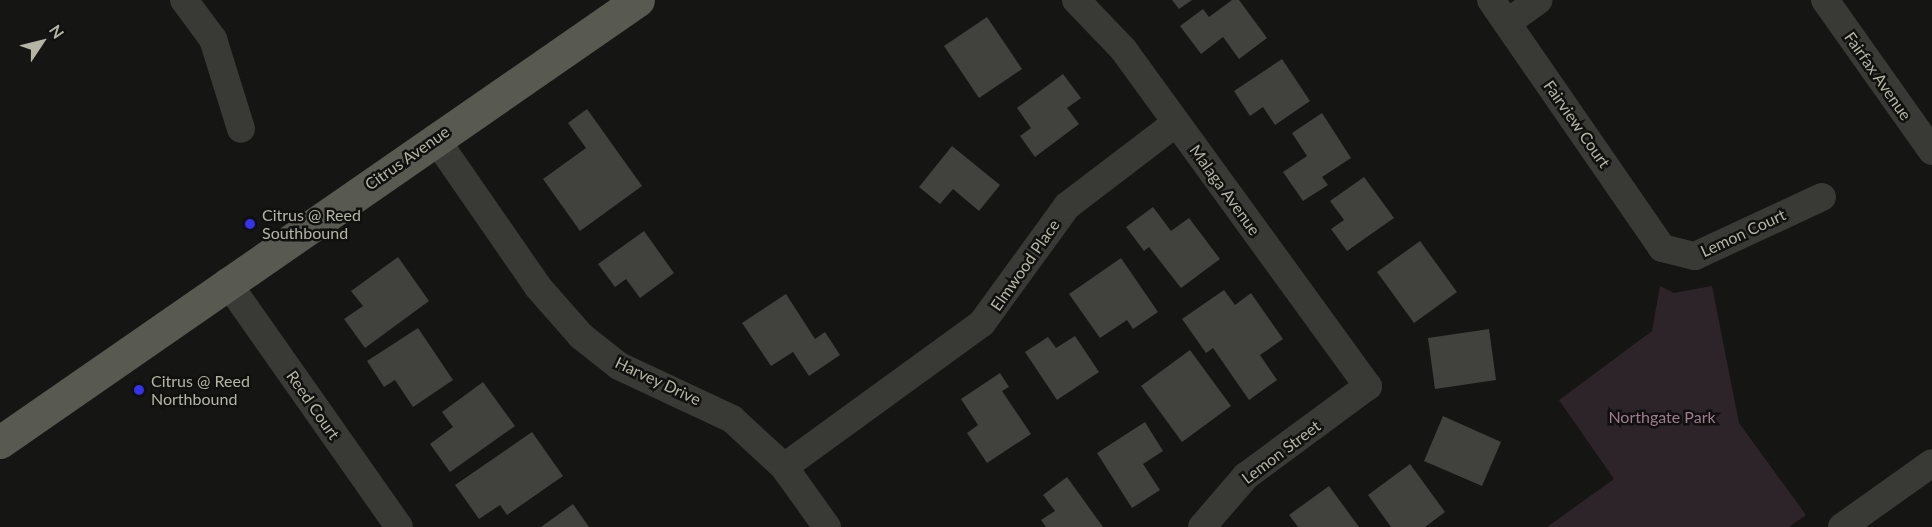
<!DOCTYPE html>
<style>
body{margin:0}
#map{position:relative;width:1932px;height:527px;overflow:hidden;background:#151513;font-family:Lato,sans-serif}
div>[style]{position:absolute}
.green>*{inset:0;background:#2d2429}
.building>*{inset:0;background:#41423d}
.minor>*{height:28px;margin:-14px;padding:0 14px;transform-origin:14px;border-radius:14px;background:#393a35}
.major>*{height:33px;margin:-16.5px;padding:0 16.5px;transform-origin:16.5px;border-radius:16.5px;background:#585951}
.dots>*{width:16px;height:16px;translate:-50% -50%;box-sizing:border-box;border:3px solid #10100e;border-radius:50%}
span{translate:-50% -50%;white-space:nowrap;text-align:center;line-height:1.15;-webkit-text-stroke:5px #10100e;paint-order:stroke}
.street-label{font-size:16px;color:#b5b5a5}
.poi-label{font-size:16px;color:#b5b5a5}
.left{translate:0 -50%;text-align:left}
.park-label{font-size:16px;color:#a07c91}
.north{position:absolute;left:12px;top:12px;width:60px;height:60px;-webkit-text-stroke:4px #10100e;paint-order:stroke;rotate:55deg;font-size:16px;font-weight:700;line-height:24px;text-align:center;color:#b5b5a5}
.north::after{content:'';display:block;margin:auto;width:21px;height:27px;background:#b5b5a5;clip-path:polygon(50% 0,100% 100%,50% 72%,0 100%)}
</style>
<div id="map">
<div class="green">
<i style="clip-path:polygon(1660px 286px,1674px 293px,1712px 286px,1739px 423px,1806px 515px,1789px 527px,1547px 527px,1614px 479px,1559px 400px,1652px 331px)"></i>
</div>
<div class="building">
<i style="clip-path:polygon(1172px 0,1192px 0,1179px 9px)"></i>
<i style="clip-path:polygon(1232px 0,1239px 0,1267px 38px,1239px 59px,1223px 37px,1201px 54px,1180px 26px,1203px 9px,1209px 17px)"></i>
<i style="clip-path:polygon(987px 17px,1022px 69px,979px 98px,944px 46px)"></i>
<i style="clip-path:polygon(1282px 59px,1310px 101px,1275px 125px,1263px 107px,1250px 116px,1234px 91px)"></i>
<i style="clip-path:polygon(1063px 74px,1081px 98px,1067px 108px,1079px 124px,1035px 157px,1020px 136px,1031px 128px,1017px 108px)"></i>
<i style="clip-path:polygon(587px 109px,642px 186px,580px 231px,543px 179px,586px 148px,568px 123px)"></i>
<i style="clip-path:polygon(1322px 113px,1351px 158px,1322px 177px,1328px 185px,1303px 201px,1283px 172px,1307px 156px,1292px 133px)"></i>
<i style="clip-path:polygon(952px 146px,1000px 185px,979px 211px,953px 189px,940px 204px,919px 187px)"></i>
<i style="clip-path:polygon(1364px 177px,1394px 218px,1347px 251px,1331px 229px,1344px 220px,1330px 201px)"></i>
<i style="clip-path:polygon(1153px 207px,1171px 231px,1189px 218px,1220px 259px,1181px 288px,1149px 247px,1144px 251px,1126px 227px)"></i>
<i style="clip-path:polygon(644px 231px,674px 273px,640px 298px,626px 279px,615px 287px,598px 264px)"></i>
<i style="clip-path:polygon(1420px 241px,1457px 292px,1414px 323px,1377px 272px)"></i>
<i style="clip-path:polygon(398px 257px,429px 301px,365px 348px,344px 319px,363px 306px,351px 291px)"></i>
<i style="clip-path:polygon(1121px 258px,1158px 312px,1133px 329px,1127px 320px,1100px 338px,1069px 294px)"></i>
<i style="clip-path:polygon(1224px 290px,1235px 305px,1251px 293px,1283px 339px,1260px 355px,1277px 380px,1249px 400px,1213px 348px,1206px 353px,1182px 319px)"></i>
<i style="clip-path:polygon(786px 294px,815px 339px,825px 332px,840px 355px,809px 376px,793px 352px,771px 366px,742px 323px)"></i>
<i style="clip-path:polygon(418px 328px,453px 380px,413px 407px,395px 380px,384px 387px,367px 361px)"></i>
<i style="clip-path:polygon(1489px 329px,1496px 380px,1435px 389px,1428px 338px)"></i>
<i style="clip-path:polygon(1075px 336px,1099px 372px,1057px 400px,1025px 352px,1048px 337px,1056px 348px)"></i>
<i style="clip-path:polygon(1190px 350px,1231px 406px,1182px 442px,1141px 386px)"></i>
<i style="clip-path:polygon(1000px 373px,1009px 387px,1002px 391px,1031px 434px,987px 463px,967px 433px,978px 425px,961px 399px)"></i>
<i style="clip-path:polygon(483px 382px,515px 426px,450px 472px,430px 444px,453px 427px,442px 412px)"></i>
<i style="clip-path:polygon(1443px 416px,1501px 442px,1482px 486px,1424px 461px)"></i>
<i style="clip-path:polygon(1145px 422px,1163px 451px,1143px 464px,1160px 490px,1132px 508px,1097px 453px)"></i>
<i style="clip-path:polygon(532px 432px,563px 476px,507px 515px,500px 505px,479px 519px,455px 485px)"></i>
<i style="clip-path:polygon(1410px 464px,1445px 512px,1425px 527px,1391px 527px,1368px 495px)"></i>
<i style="clip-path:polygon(1067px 477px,1103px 527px,1046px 527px,1041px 520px,1055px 511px,1043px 495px)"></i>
<i style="clip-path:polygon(1329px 486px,1359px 527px,1298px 527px,1289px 515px)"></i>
<i style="clip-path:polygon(573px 504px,589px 527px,541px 527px)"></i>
</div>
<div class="minor">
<i style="left:184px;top:0;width:49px;rotate:53.4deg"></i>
<i style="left:213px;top:39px;width:94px;rotate:72.7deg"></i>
<i style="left:1076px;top:0;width:68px;rotate:46.2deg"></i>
<i style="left:1123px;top:49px;width:417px;rotate:54deg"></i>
<i style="left:1368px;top:386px;width:152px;rotate:143.6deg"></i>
<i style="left:1246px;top:476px;width:67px;rotate:130.8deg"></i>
<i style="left:1491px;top:0;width:301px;rotate:55.4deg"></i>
<i style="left:1662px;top:248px;width:34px;rotate:14deg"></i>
<i style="left:1695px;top:256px;width:140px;rotate:-24.9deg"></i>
<i style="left:1825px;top:0;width:185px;rotate:54.7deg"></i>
<i style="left:1507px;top:23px;width:39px;rotate:-36deg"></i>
<i style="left:435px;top:138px;width:181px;rotate:55.3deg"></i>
<i style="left:538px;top:287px;width:65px;rotate:48.7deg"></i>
<i style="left:581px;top:336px;width:48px;rotate:38.3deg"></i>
<i style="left:619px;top:366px;width:125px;rotate:25.1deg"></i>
<i style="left:732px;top:419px;width:71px;rotate:42.7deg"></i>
<i style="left:784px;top:467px;width:74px;rotate:54.4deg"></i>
<i style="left:227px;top:282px;width:299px;rotate:54.9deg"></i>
<i style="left:784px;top:467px;width:245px;rotate:-36deg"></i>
<i style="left:982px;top:323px;width:145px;rotate:-54deg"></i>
<i style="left:1067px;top:206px;width:137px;rotate:-37.3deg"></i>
<i style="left:1842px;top:527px;width:110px;rotate:-35.4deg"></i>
</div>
<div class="major">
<i style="left:0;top:442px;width:776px;rotate:-34.71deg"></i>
</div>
<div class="dots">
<i style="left:250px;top:224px;background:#3431ef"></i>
<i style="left:139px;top:390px;background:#3431ef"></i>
</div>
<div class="street-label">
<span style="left:1878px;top:76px;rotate:55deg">Fairfax Avenue</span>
<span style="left:1577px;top:124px;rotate:55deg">Fairview Court</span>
<span style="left:407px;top:158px;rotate:-35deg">Citrus Avenue</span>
<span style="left:1225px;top:190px;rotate:54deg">Malaga Avenue</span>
<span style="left:1743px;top:233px;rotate:-25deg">Lemon Court</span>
<span style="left:1025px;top:265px;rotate:-55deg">Elmwood Place</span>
<span style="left:658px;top:381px;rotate:25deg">Harvey Drive</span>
<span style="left:313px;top:405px;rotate:55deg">Reed Court</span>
<span style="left:1281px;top:452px;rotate:-37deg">Lemon Street</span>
</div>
<div class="poi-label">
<span class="left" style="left:262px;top:224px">Citrus @ Reed<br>Southbound</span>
<span class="left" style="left:151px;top:390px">Citrus @ Reed<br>Northbound</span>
</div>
<div class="park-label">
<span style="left:1662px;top:417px">Northgate Park</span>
</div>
<div class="north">N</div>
</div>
